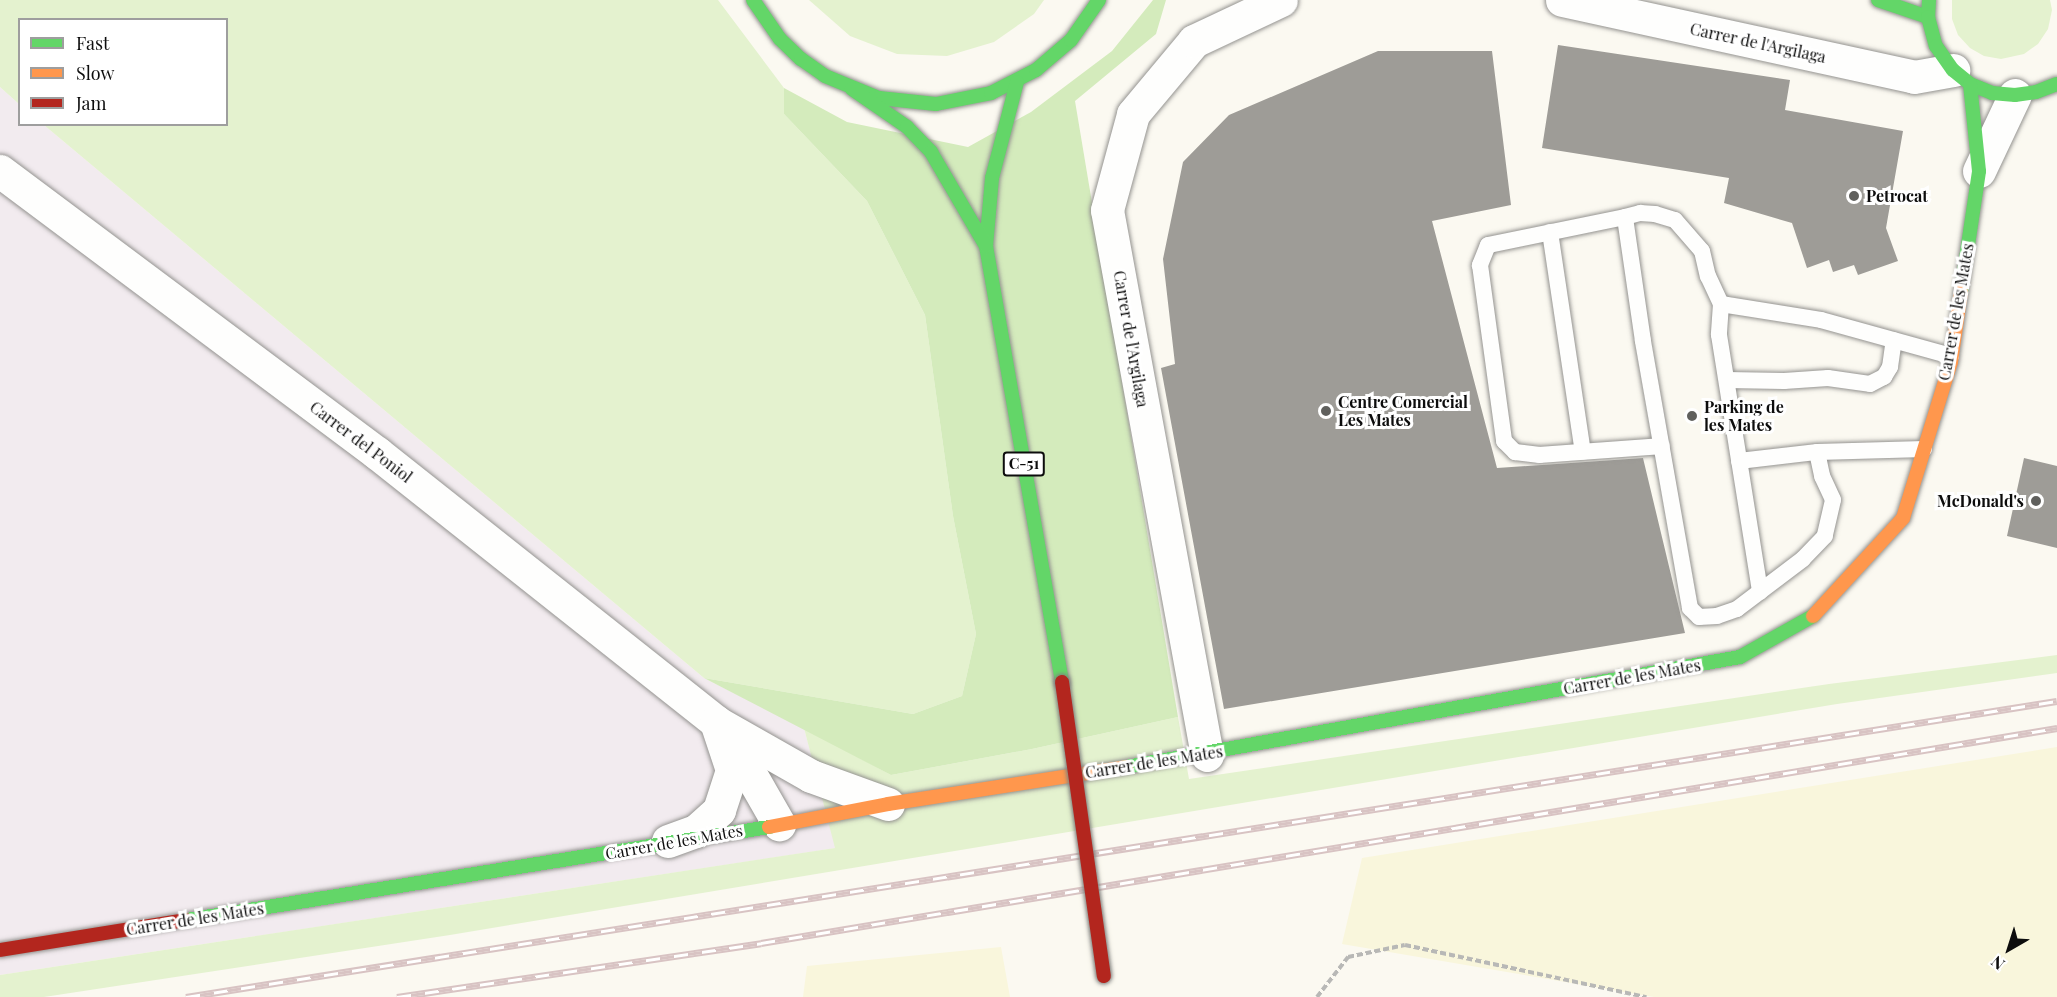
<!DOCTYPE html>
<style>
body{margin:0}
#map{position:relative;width:2057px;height:997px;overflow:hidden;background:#fbf9f1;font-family:"Playfair Display",serif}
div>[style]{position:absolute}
.industrial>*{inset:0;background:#f2ebef}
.farmland>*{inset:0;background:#f9f6dc}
.green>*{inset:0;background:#e4f2cf}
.forest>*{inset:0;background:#d4ebbc}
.building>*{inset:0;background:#9e9c97}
.path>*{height:4px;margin-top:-2px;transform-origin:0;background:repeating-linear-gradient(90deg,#b8b8b6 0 6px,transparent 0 9px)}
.roads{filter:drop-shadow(0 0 2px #949390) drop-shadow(0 0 2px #949390)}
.lane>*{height:16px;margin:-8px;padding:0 8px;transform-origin:8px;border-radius:8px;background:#fefefd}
.street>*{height:33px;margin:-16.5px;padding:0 16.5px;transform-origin:16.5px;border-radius:16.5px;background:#fefefd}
.fast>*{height:14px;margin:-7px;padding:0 7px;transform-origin:7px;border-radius:7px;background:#63d668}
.slow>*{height:14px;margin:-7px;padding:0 7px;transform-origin:7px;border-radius:7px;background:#ff974d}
.jam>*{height:14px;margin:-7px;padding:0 7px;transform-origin:7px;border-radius:7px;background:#b3261e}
.rail>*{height:7px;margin-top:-3.5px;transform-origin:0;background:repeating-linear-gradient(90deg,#fff 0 14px,#d8c3c3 0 28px);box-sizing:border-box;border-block:2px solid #d8c3c3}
.bridges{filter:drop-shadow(0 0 2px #81817d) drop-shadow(0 0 2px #81817d)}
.jam-bridge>*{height:14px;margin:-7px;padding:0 7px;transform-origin:7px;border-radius:7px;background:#b3261e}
.dots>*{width:16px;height:16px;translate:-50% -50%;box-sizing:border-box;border:3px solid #fff;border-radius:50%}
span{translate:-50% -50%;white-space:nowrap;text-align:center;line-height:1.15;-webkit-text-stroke:6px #fff;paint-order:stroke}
.shield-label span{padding:2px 4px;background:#fff;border:2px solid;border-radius:4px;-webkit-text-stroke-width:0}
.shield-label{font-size:15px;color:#0d0d0d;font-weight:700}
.street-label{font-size:16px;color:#0d0d0d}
.poi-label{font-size:16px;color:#0d0d0d;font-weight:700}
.left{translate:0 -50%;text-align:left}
.right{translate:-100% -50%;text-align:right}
.legend{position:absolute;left:18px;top:18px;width:210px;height:108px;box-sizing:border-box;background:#fff;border:2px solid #9e9e9e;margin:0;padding:8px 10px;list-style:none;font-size:18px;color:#0d0d0d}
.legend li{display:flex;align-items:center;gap:12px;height:30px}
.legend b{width:30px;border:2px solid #9e9e9e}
.north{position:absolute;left:1979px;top:919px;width:60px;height:60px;-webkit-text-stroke:4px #fff;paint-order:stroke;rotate:219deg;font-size:16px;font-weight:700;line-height:24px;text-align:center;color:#0d0d0d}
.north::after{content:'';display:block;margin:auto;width:21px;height:27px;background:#0d0d0d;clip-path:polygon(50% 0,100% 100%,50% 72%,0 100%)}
</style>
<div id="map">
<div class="industrial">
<i style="clip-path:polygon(0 87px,19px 104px,20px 124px,44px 125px,704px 678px,804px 728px,836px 848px,0 975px)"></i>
</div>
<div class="farmland">
<i style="clip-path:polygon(2057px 747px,2057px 997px,1654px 997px,1342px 944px,1362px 858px)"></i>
<i style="clip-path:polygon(1001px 947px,1010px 997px,803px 997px,807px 966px)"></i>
</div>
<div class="green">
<i style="clip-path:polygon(0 0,718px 0,784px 88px,784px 114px,867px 201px,925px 315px,953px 516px,976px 634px,962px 696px,913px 714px,704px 678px,44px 125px,226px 124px,226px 20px,20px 20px,19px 104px,0 87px)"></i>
<i style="clip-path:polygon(809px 0,1044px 0,1034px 14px,994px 42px,947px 56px,897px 54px,850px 36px)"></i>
<i style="clip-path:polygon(1952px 0,2050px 0,2052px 10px,2048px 29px,2038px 44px,2024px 54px,2001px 59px,1984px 56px,1970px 48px,1958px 35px,1952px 19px)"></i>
<i style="clip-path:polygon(2057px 655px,2057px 673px,1837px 704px,450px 935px,44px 997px,0 997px,0 975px,835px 848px,804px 728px,891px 775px,1032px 749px,1178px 717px,1189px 779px,1829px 684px)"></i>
</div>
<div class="forest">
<i style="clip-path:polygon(1153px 0,1166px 0,1156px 34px,1075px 101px,1178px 717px,1032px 749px,891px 775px,704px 678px,913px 714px,962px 696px,976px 634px,953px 516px,925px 315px,867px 201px,784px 114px,784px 88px,847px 122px,968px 147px,1031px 112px,1112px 51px)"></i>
</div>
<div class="building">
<i style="clip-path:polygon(1558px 45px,1790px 80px,1785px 110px,1903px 131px,1886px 228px,1898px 261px,1858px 275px,1854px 265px,1833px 272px,1829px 260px,1807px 268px,1792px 223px,1724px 203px,1729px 178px,1542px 148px)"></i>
<i style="clip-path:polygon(1378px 51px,1492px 51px,1511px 205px,1432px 221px,1497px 468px,1643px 458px,1685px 633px,1224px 709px,1161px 368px,1175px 364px,1163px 259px,1183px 162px,1229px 115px)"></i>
<i style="clip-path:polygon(2024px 458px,2057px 466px,2057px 548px,2007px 536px)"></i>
</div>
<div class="path">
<i style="left:1317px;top:997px;width:51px;rotate:-52.2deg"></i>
<i style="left:1348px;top:957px;width:58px;rotate:-11.9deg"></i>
<i style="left:1405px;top:945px;width:247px;rotate:12.2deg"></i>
</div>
<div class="roads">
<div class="lane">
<i style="left:1625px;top:217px;width:140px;rotate:168.4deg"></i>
<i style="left:1488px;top:245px;width:22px;rotate:112deg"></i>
<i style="left:1480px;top:265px;width:178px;rotate:82.2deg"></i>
<i style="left:1504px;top:441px;width:16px;rotate:45deg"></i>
<i style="left:1515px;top:452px;width:25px;rotate:7deg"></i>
<i style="left:1540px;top:455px;width:122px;rotate:-4.2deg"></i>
<i style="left:1550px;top:232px;width:222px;rotate:81.5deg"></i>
<i style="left:1721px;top:304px;width:31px;rotate:94deg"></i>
<i style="left:1719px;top:335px;width:260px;rotate:80.9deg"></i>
<i style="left:1727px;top:380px;width:57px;rotate:1deg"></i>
<i style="left:1784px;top:381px;width:44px;rotate:-3.9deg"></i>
<i style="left:1828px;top:378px;width:42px;rotate:8.1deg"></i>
<i style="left:1870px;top:384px;width:16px;rotate:-27deg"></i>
<i style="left:1884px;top:377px;width:12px;rotate:-59deg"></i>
<i style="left:1890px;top:367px;width:27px;rotate:-82deg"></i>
<i style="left:1924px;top:449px;width:107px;rotate:178.4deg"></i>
<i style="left:1817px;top:452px;width:25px;rotate:78deg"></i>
<i style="left:1822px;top:476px;width:26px;rotate:65deg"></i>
<i style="left:1833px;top:500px;width:37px;rotate:103deg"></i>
<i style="left:1825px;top:536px;width:32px;rotate:134deg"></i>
<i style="left:1803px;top:559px;width:83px;rotate:142.9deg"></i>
<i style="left:1737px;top:609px;width:21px;rotate:161deg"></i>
<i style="left:1717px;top:616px;width:18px;rotate:177deg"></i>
<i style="left:1699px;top:617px;width:13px;rotate:-135deg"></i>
<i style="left:1690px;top:608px;width:271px;rotate:-100deg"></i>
<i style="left:1643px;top:341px;width:125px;rotate:-98.3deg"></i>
<i style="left:1625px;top:217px;width:16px;rotate:-15deg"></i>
<i style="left:1640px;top:213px;width:15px;rotate:4deg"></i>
<i style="left:1655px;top:214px;width:21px;rotate:17deg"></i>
<i style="left:1675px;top:220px;width:41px;rotate:48.9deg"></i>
<i style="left:1702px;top:251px;width:26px;rotate:77deg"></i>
<i style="left:1708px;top:276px;width:31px;rotate:65deg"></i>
<i style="left:1721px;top:304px;width:101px;rotate:9.1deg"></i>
<i style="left:1821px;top:320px;width:135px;rotate:15.5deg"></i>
<i style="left:1739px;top:461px;width:79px;rotate:-6.6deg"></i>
</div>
<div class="street">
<i style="left:1562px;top:0;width:360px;rotate:12.3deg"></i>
<i style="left:1914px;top:77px;width:40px;rotate:-10deg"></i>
<i style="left:0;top:171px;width:471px;rotate:36.8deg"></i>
<i style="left:377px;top:453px;width:433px;rotate:38.4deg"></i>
<i style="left:716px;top:722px;width:109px;rotate:29.6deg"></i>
<i style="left:811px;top:776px;width:82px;rotate:20deg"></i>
<i style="left:1979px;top:171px;width:84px;rotate:-64.7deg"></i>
<i style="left:732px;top:742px;width:95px;rotate:60.2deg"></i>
<i style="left:1207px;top:755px;width:554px;rotate:-100.4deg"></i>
<i style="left:1107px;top:210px;width:99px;rotate:-74.8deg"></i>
<i style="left:1133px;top:114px;width:95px;rotate:-50.1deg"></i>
<i style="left:1194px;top:41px;width:96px;rotate:-25.2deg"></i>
<i style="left:668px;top:841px;width:30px;rotate:-20deg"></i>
<i style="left:696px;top:831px;width:31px;rotate:-42deg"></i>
<i style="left:719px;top:810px;width:42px;rotate:-72deg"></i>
<i style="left:732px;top:770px;width:51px;rotate:-108.4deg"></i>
</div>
<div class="fast">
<i style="left:753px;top:0;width:47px;rotate:55.3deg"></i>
<i style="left:780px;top:39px;width:29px;rotate:44deg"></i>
<i style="left:801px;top:59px;width:29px;rotate:35deg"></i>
<i style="left:825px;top:76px;width:58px;rotate:22.2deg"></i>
<i style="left:879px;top:98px;width:57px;rotate:6deg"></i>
<i style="left:936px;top:104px;width:56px;rotate:-11.3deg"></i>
<i style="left:991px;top:93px;width:51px;rotate:-27.1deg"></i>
<i style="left:1036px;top:70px;width:46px;rotate:-40.6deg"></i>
<i style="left:1071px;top:40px;width:49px;rotate:-55deg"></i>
<i style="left:1878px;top:0;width:53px;rotate:18.8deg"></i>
<i style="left:1929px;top:0;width:17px;rotate:93deg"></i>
<i style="left:1928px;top:17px;width:30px;rotate:75deg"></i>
<i style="left:1936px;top:46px;width:29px;rotate:55deg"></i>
<i style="left:1953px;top:70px;width:22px;rotate:39deg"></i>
<i style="left:1970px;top:84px;width:24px;rotate:22deg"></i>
<i style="left:1992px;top:93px;width:23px;rotate:5deg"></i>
<i style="left:2015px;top:95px;width:21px;rotate:-8deg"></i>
<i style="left:2036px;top:92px;width:22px;rotate:-21deg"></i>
<i style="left:1017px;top:82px;width:99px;rotate:104.6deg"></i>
<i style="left:992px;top:178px;width:68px;rotate:95deg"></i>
<i style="left:986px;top:246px;width:443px;rotate:80.1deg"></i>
<i style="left:852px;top:89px;width:67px;rotate:34.6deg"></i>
<i style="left:907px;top:127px;width:35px;rotate:46deg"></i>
<i style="left:931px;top:152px;width:109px;rotate:59.7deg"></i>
<i style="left:1961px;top:292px;width:122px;rotate:-81.5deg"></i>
<i style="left:1979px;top:171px;width:87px;rotate:-95.9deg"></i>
<i style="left:1126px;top:767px;width:624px;rotate:-10.16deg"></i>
<i style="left:1740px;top:657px;width:84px;rotate:-29.3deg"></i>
<i style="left:186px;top:920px;width:590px;rotate:-9.06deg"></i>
</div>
<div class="slow">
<i style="left:1813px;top:616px;width:133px;rotate:-47.4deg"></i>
<i style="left:1903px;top:518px;width:163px;rotate:-72.9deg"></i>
<i style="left:1951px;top:362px;width:71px;rotate:-81.9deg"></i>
<i style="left:769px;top:827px;width:121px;rotate:-10.9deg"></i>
<i style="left:888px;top:804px;width:241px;rotate:-8.8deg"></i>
</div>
<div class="jam">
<i style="left:0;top:950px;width:188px;rotate:-9.2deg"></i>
</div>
</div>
<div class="rail">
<i style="left:186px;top:997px;width:1894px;rotate:-8.99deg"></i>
<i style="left:397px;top:997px;width:368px;rotate:-8.4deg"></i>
<i style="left:761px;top:943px;width:1314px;rotate:-9.42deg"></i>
</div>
<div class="bridges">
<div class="jam-bridge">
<i style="left:1062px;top:682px;width:297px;rotate:81.9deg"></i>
</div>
</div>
<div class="dots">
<i style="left:1854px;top:196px;background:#60605d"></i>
<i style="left:1326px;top:411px;background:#60605d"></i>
<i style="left:1692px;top:416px;background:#60605d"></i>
<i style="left:2036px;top:501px;background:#60605d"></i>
</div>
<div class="shield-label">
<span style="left:1024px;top:464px">C-51</span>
</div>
<div class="street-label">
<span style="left:1758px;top:43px;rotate:12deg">Carrer de l'Argilaga</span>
<span style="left:1956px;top:312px;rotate:-80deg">Carrer de les Mates</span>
<span style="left:1131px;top:339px;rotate:80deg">Carrer de l'Argilaga</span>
<span style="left:361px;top:442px;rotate:37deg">Carrer del Poniol</span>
<span style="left:1632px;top:677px;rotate:-10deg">Carrer de les Mates</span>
<span style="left:1154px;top:762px;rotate:-9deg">Carrer de les Mates</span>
<span style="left:674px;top:842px;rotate:-10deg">Carrer de les Mates</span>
<span style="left:195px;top:919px;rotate:-9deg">Carrer de les Mates</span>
</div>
<div class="poi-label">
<span class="left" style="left:1866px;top:196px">Petrocat</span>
<span class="left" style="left:1338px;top:411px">Centre Comercial<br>Les Mates</span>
<span class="left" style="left:1704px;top:416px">Parking de<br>les Mates</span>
<span class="right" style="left:2024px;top:501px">McDonald's</span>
</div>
<ul class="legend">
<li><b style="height:8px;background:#63d668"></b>Fast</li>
<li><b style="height:8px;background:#ff974d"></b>Slow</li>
<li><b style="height:8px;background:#b3261e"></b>Jam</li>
</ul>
<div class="north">N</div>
</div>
